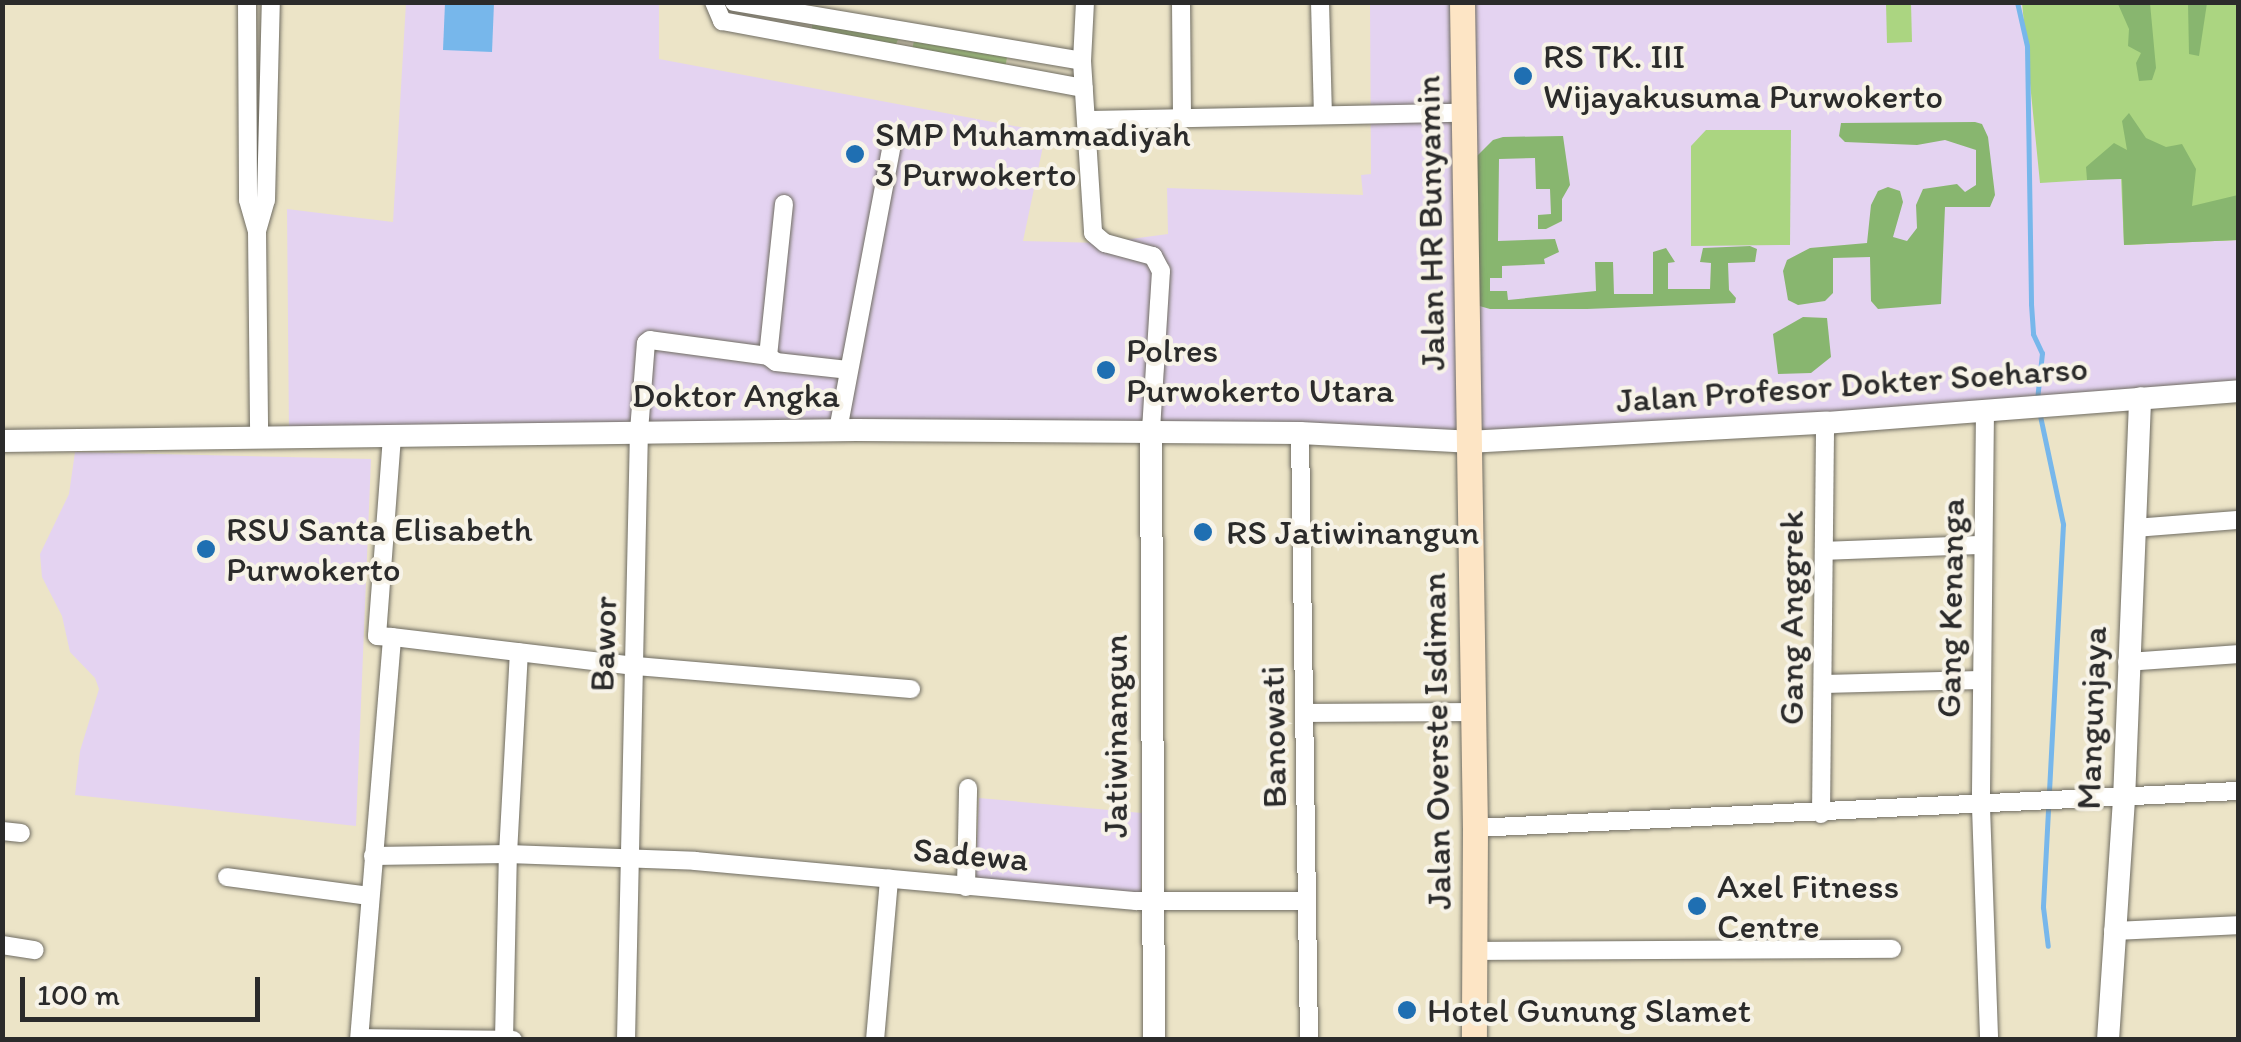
<!DOCTYPE html>
<style>
body{margin:0}
#map{position:relative;width:2241px;height:1042px;overflow:hidden;background:#ece4c7;font-family:Itim,sans-serif}
div>[style]{position:absolute}
.built>*{inset:0;background:#e4d3f1}
.green>*{inset:0;background:#abd581}
.forest>*{inset:0;background:#88b66f}
.water>*{inset:0;background:#77b7eb}
.stream>*{height:5px;margin:-2.5px;padding:0 2.5px;transform-origin:2.5px;border-radius:2.5px;background:#77b7eb}
.roads{filter:drop-shadow(0 0 2px #6f6c62) drop-shadow(0 0 2px #6f6c62)}
.minor>*{height:18px;margin:-9px;padding:0 9px;transform-origin:9px;border-radius:9px;background:#fff}
.tertiary>*{height:22px;margin:-11px;padding:0 11px;transform-origin:11px;border-radius:11px;background:#fff}
.secondary>*{height:25px;margin:-12.5px;padding:0 12.5px;transform-origin:12.5px;border-radius:12.5px;background:#fde5c5}
.dots>*{width:28px;height:28px;translate:-50% -50%;box-sizing:border-box;border:5px solid #f7f3e8;border-radius:50%}
span{translate:-50% -50%;white-space:nowrap;text-align:center;line-height:1.15;-webkit-text-stroke:8px #f7f3e8;paint-order:stroke}
.poi-label{font-size:35px;color:#2b2b2b}
.left{translate:0 -50%;text-align:left}
.street-label{font-size:35px;color:#2b2b2b}
.frame{position:absolute;inset:0;border:5px solid #2b2b2b;pointer-events:none}
.scale{position:absolute;left:20px;top:977px;width:240px;height:45px;box-sizing:border-box;border:5px solid #2b2b2b;border-top:0;padding-left:12px;font-size:30px;line-height:35px;white-space:nowrap;color:#2b2b2b;-webkit-text-stroke:8px #f7f3e8;paint-order:stroke}
</style>
<div id="map">
<div class="built">
<i style="clip-path:polygon(406px 3px,659px 3px,659px 59px,1046px 132px,1023px 241px,1101px 243px,1168px 234px,1167px 188px,1363px 195px,1361px 175px,1371px 174px,1370px 3px,2022px 3px,2040px 182px,2122px 178px,2125px 245px,2238px 240px,2238px 389px,1469px 442px,289px 438px,287px 209px,393px 222px)"></i>
<i style="clip-path:polygon(75px 452px,371px 459px,356px 826px,75px 795px,80px 751px,99px 689px,95px 678px,70px 652px,62px 616px,42px 577px,40px 554px,69px 494px)"></i>
<i style="clip-path:polygon(979px 798px,1142px 813px,1141px 896px,975px 883px)"></i>
</div>
<div class="green">
<i style="clip-path:polygon(1886px 3px,1911px 3px,1912px 42px,1887px 43px)"></i>
<i style="clip-path:polygon(2022px 3px,2238px 3px,2238px 240px,2124px 245px,2121px 178px,2040px 183px)"></i>
<i style="clip-path:polygon(812px 24px,899px 37px,894px 49px,812px 33px)"></i>
<i style="clip-path:polygon(914px 41px,1007px 57px,1005px 69px,912px 50px)"></i>
<i style="clip-path:polygon(1706px 130px,1791px 130px,1790px 245px,1691px 246px,1691px 146px)"></i>
</div>
<div class="forest">
<i style="clip-path:polygon(2150px 3px,2156px 68px,2152px 80px,2139px 81px,2136px 63px,2141px 53px,2128px 46px,2129px 29px,2118px 4px)"></i>
<i style="clip-path:polygon(2188px 3px,2207px 3px,2199px 56px,2189px 54px)"></i>
<i style="clip-path:polygon(2129px 113px,2146px 138px,2166px 147px,2182px 144px,2196px 169px,2192px 206px,2238px 195px,2238px 240px,2124px 245px,2122px 179px,2087px 180px,2086px 167px,2114px 143px,2127px 150px,2122px 121px)"></i>
<i style="clip-path:polygon(1975px 122px,1982px 124px,1988px 137px,1995px 195px,1990px 207px,1945px 207px,1941px 304px,1878px 309px,1871px 301px,1870px 257px,1833px 258px,1833px 293px,1825px 301px,1798px 305px,1788px 300px,1783px 271px,1787px 260px,1810px 248px,1867px 243px,1871px 205px,1878px 191px,1888px 187px,1900px 191px,1903px 202px,1893px 237px,1907px 241px,1917px 228px,1916px 205px,1923px 189px,1957px 184px,1965px 192px,1976px 185px,1976px 150px,1945px 140px,1917px 145px,1845px 142px,1839px 136px,1841px 123px)"></i>
<i style="clip-path:polygon(1563px 136px,1570px 185px,1562px 199px,1562px 221px,1546px 229px,1538px 229px,1538px 215px,1551px 214px,1550px 189px,1536px 189px,1535px 158px,1499px 159px,1498px 241px,1555px 239px,1559px 252px,1544px 259px,1545px 264px,1502px 266px,1502px 278px,1490px 278px,1490px 291px,1507px 291px,1508px 300px,1596px 291px,1595px 262px,1613px 262px,1614px 294px,1653px 294px,1653px 252px,1666px 248px,1675px 262px,1668px 263px,1668px 289px,1710px 289px,1711px 263px,1700px 262px,1703px 248px,1750px 246px,1757px 249px,1755px 262px,1728px 263px,1729px 290px,1736px 298px,1735px 303px,1587px 309px,1490px 309px,1476px 305px,1475px 158px,1493px 140px,1503px 137px)"></i>
<i style="clip-path:polygon(1803px 317px,1827px 318px,1831px 357px,1811px 373px,1778px 374px,1773px 334px)"></i>
</div>
<div class="water">
<i style="clip-path:polygon(445px 3px,494px 3px,492px 52px,443px 50px)"></i>
</div>
<div class="stream">
<i style="left:2017px;top:2px;width:45px;rotate:77.2deg"></i>
<i style="left:2027px;top:46px;width:258px;rotate:89.1deg"></i>
<i style="left:2031px;top:304px;width:30px;rotate:86deg"></i>
<i style="left:2033px;top:334px;width:21px;rotate:65deg"></i>
<i style="left:2042px;top:353px;width:47px;rotate:96.1deg"></i>
<i style="left:2039px;top:411px;width:116px;rotate:78deg"></i>
<i style="left:2063px;top:524px;width:384px;rotate:93deg"></i>
<i style="left:2043px;top:907px;width:39px;rotate:83deg"></i>
</div>
<div class="roads">
<div class="minor">
<i style="left:247px;top:2px;width:198px;rotate:89.7deg"></i>
<i style="left:248px;top:200px;width:32px;rotate:74deg"></i>
<i style="left:257px;top:231px;width:208px;rotate:89.4deg"></i>
<i style="left:714px;top:2px;width:21px;rotate:67deg"></i>
<i style="left:722px;top:21px;width:368px;rotate:10.5deg"></i>
<i style="left:734px;top:2px;width:353px;rotate:9.6deg"></i>
<i style="left:1085px;top:2px;width:59px;rotate:92.9deg"></i>
<i style="left:1082px;top:61px;width:172px;rotate:86.3deg"></i>
<i style="left:1093px;top:233px;width:16px;rotate:40deg"></i>
<i style="left:1105px;top:243px;width:50px;rotate:15.2deg"></i>
<i style="left:1153px;top:256px;width:17px;rotate:62deg"></i>
<i style="left:1161px;top:271px;width:161px;rotate:93.6deg"></i>
<i style="left:1181px;top:2px;width:117px;rotate:89.5deg"></i>
<i style="left:1320px;top:2px;width:113px;rotate:88.5deg"></i>
<i style="left:1087px;top:120px;width:376px;rotate:-1.1deg"></i>
<i style="left:784px;top:204px;width:153px;rotate:96deg"></i>
<i style="left:768px;top:356px;width:10px;rotate:37deg"></i>
<i style="left:776px;top:362px;width:72px;rotate:6.3deg"></i>
<i style="left:257px;top:231px;width:32px;rotate:-74deg"></i>
<i style="left:266px;top:200px;width:198px;rotate:-88.6deg"></i>
<i style="left:1985px;top:410px;width:397px;rotate:90.6deg"></i>
<i style="left:1981px;top:807px;width:233px;rotate:88deg"></i>
<i style="left:838px;top:430px;width:296px;rotate:-79.3deg"></i>
<i style="left:1300px;top:433px;width:607px;rotate:89.15deg"></i>
<i style="left:2134px;top:528px;width:104px;rotate:-4.4deg"></i>
<i style="left:1824px;top:551px;width:159px;rotate:-2.2deg"></i>
<i style="left:392px;top:637px;width:15px;rotate:-176deg"></i>
<i style="left:377px;top:636px;width:202px;rotate:-85.7deg"></i>
<i style="left:2127px;top:662px;width:111px;rotate:-4.1deg"></i>
<i style="left:1823px;top:684px;width:158px;rotate:-1.5deg"></i>
<i style="left:1305px;top:713px;width:166px;rotate:-0.3deg"></i>
<i style="left:1821px;top:814px;width:391px;rotate:-89.4deg"></i>
<i style="left:1475px;top:828px;width:764px;rotate:-2.78deg"></i>
<i style="left:2px;top:831px;width:19px;rotate:6deg"></i>
<i style="left:373px;top:856px;width:135px;rotate:-0.8deg"></i>
<i style="left:508px;top:854px;width:187px;rotate:2.1deg"></i>
<i style="left:695px;top:861px;width:443px;rotate:5.2deg"></i>
<i style="left:1136px;top:901px;width:171px"></i>
<i style="left:227px;top:877px;width:144px;rotate:7.6deg"></i>
<i style="left:966px;top:887px;width:99px;rotate:-88.8deg"></i>
<i style="left:2113px;top:931px;width:125px;rotate:-2.7deg"></i>
<i style="left:2px;top:945px;width:33px;rotate:9deg"></i>
<i style="left:1472px;top:951px;width:420px;rotate:-0.3deg"></i>
<i style="left:360px;top:1038px;width:153px;rotate:0.7deg"></i>
<i style="left:359px;top:1040px;width:404px;rotate:-85.3deg"></i>
<i style="left:392px;top:637px;width:246px;rotate:6.8deg"></i>
<i style="left:636px;top:666px;width:276px;rotate:4.8deg"></i>
<i style="left:504px;top:1040px;width:186px;rotate:-88.8deg"></i>
<i style="left:508px;top:854px;width:202px;rotate:-86.9deg"></i>
<i style="left:626px;top:1040px;width:609px;rotate:-88.78deg"></i>
<i style="left:639px;top:431px;width:88px;rotate:-85.5deg"></i>
<i style="left:646px;top:343px;width:5px;rotate:-37deg"></i>
<i style="left:650px;top:340px;width:119px;rotate:7.7deg"></i>
<i style="left:875px;top:1040px;width:162px;rotate:-85deg"></i>
</div>
<div class="tertiary">
<i style="left:1151px;top:432px;width:608px;rotate:89.72deg"></i>
<i style="left:2px;top:441px;width:854px;rotate:-0.74deg"></i>
<i style="left:856px;top:430px;width:444px;rotate:0.4deg"></i>
<i style="left:1300px;top:433px;width:169px;rotate:3deg"></i>
<i style="left:1469px;top:442px;width:357px;rotate:-3.1deg"></i>
<i style="left:1825px;top:423px;width:414px;rotate:-4.4deg"></i>
<i style="left:2108px;top:1040px;width:241px;rotate:-86.2deg"></i>
<i style="left:2124px;top:800px;width:402px;rotate:-87.7deg"></i>
</div>
<div class="secondary">
<i style="left:1462px;top:2px;width:826px;rotate:89.1deg"></i>
<i style="left:1475px;top:828px;width:212px;rotate:90.3deg"></i>
</div>
</div>
<div class="dots">
<i style="left:1523px;top:76px;background:#1f6fb2"></i>
<i style="left:855px;top:154px;background:#1f6fb2"></i>
<i style="left:1106px;top:370px;background:#1f6fb2"></i>
<i style="left:1203px;top:532px;background:#1f6fb2"></i>
<i style="left:206px;top:549px;background:#1f6fb2"></i>
<i style="left:1697px;top:906px;background:#1f6fb2"></i>
<i style="left:1407px;top:1010px;background:#1f6fb2"></i>
</div>
<div class="poi-label">
<span class="left" style="left:1543px;top:76px">RS TK. III<br>Wijayakusuma Purwokerto</span>
<span class="left" style="left:875px;top:154px">SMP Muhammadiyah<br>3 Purwokerto</span>
<span class="left" style="left:1126px;top:370px">Polres<br>Purwokerto Utara</span>
<span class="left" style="left:226px;top:549px">RSU Santa Elisabeth<br>Purwokerto</span>
<span class="left" style="left:1226px;top:532px">RS Jatiwinangun</span>
<span class="left" style="left:1717px;top:906px">Axel Fitness<br>Centre</span>
<span class="left" style="left:1427px;top:1010px">Hotel Gunung Slamet</span>
</div>
<div class="street-label">
<span style="left:1430px;top:223px;rotate:-91deg">Jalan HR Bunyamin</span>
<span style="left:1852px;top:384px;rotate:-4deg">Jalan Profesor Dokter Soeharso</span>
<span style="left:736px;top:395px">Doktor Angka</span>
<span style="left:1950px;top:608px;rotate:-89deg">Gang Kenanga</span>
<span style="left:1791px;top:618px;rotate:-90deg">Gang Anggrek</span>
<span style="left:603px;top:644px;rotate:-88deg">Bawor</span>
<span style="left:2091px;top:718px;rotate:-88deg">Mangunjaya</span>
<span style="left:1115px;top:736px;rotate:-90deg">Jatiwinangun</span>
<span style="left:1273px;top:737px;rotate:-91deg">Banowati</span>
<span style="left:1436px;top:741px;rotate:-91deg">Jalan Overste Isdiman</span>
<span style="left:971px;top:854px;rotate:5deg">Sadewa</span>
</div>
<div class="frame"></div>
<div class="scale">100 m</div>
</div>
